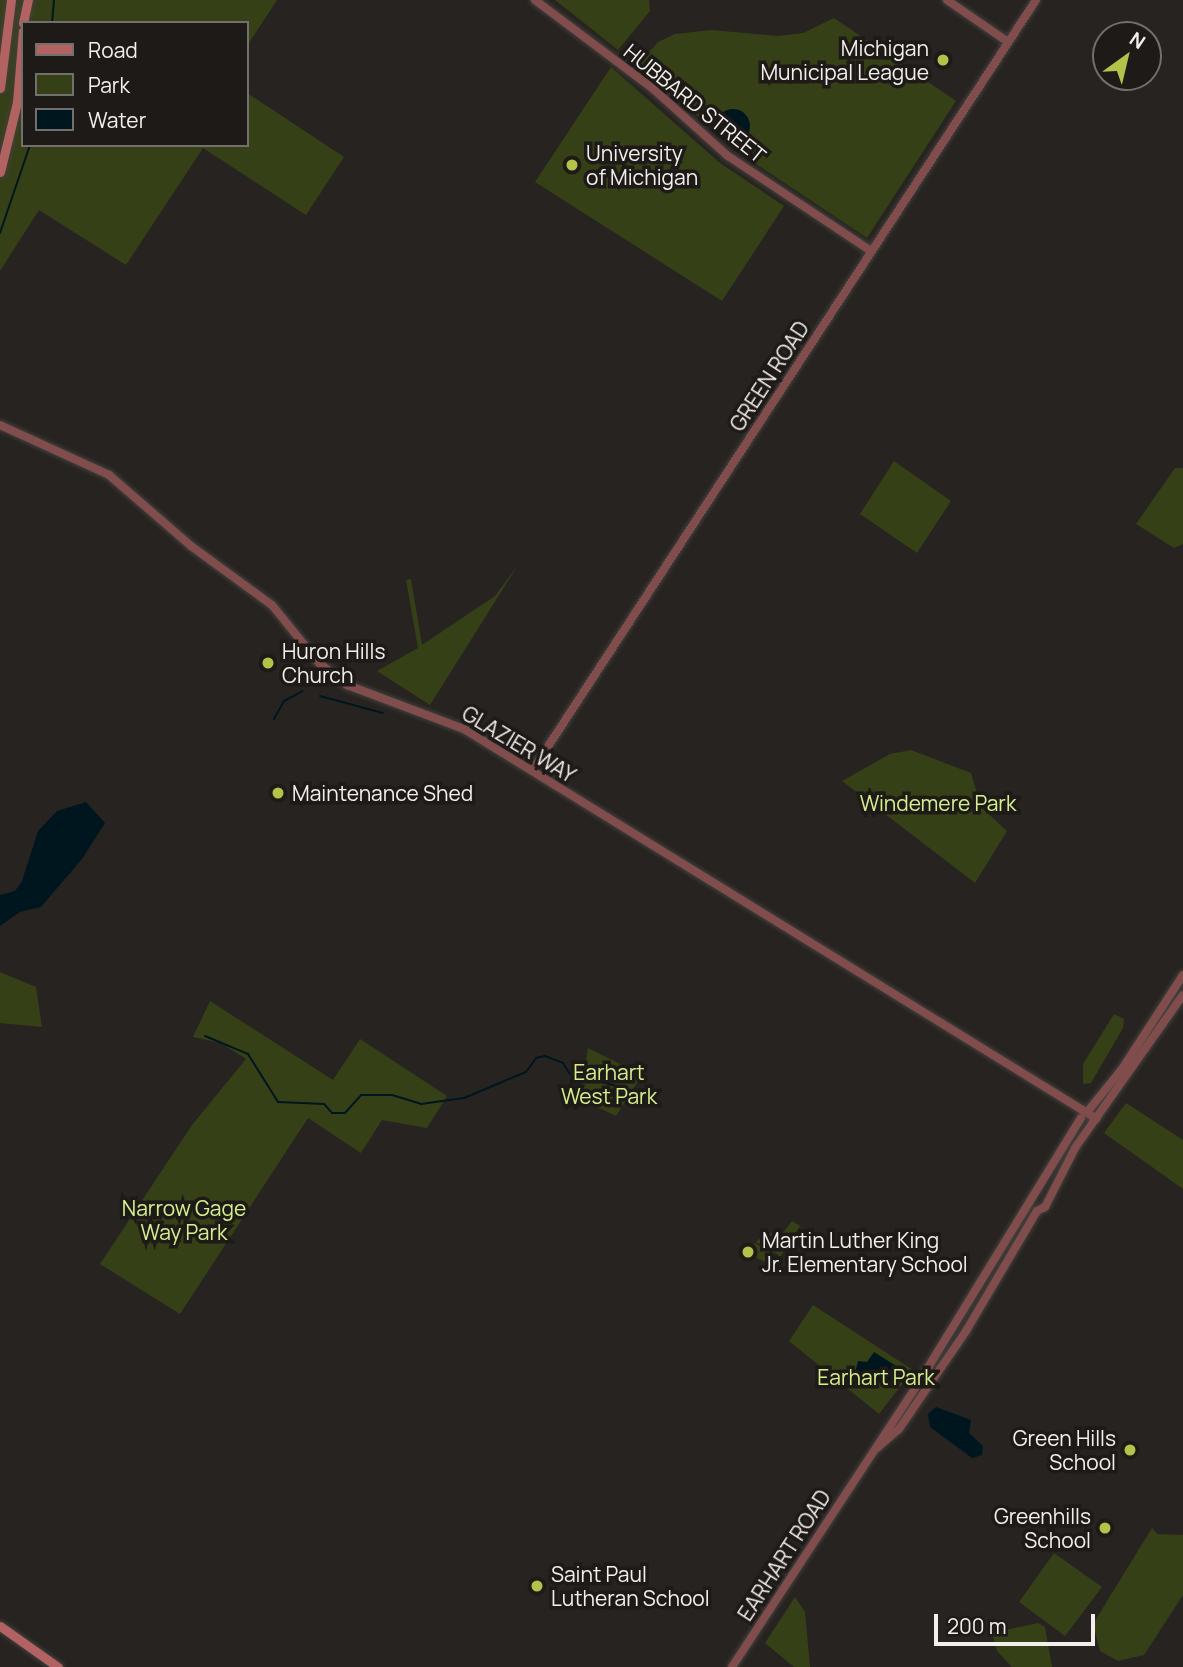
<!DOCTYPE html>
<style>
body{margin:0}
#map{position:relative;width:1183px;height:1667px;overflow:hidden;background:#272320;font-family:Manrope,sans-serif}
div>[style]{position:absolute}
.green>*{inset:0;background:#364017}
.water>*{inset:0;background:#00161f}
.round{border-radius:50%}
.stream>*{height:2px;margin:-1px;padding:0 1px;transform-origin:1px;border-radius:1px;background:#00161f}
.roads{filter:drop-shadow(0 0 2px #43403d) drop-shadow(0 0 2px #43403d)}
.tertiary>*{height:8px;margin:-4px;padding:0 4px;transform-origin:4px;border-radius:4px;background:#804d4c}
.secondary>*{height:9px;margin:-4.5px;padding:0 4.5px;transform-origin:4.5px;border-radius:4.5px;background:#b36262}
.dots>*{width:19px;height:19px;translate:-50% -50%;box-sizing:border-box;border:4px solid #1e1a17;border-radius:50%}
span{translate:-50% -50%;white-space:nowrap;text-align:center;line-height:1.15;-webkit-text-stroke:7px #1e1a17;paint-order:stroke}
.poi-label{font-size:21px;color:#f2efed}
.right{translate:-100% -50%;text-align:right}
.left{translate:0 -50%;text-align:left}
.street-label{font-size:21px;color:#f2efed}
.park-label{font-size:21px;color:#d5ef8e}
.legend{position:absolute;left:21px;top:21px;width:228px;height:126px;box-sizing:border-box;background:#1e1a17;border:2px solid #736f6d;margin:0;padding:9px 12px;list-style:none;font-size:21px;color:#f2efed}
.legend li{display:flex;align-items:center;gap:14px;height:35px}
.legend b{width:35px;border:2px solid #736f6d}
.north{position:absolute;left:1092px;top:21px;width:70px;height:70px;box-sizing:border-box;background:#1e1a17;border:2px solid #736f6d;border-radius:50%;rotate:34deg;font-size:19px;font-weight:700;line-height:28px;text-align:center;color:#f2efed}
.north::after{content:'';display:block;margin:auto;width:24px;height:32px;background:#b5c24a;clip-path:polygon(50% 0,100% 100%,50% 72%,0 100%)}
.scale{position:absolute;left:934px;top:1614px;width:161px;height:32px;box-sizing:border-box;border:4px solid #f2efed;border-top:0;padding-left:9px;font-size:21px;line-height:24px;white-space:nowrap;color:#f2efed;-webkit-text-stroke:5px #1e1a17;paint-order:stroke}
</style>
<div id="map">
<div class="green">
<i style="clip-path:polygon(0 0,277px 0,247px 46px,247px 23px,23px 23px,23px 145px,247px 145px,247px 93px,344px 157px,306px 215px,203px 148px,126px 265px,39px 210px,0 271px)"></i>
<i style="clip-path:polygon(555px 0,649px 0,650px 11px,618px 50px)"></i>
<i style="clip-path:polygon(834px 18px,956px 101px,867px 238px,741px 154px,639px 64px,658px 42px,675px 34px,711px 30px,778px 36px,803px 33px)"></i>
<i style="clip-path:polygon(611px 67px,720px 163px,784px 206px,722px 301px,535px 182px)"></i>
<i style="clip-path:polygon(894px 461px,951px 501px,917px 553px,860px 514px)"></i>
<i style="clip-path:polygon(1175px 468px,1183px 468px,1183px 544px,1174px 548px,1136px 524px)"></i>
<i style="clip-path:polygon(518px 565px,430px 705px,377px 671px,418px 648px,406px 580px,411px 579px,422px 645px,495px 596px)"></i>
<i style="clip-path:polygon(911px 750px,971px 773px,981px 807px,1007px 831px,975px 883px,842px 781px,890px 754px)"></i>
<i style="clip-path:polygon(0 972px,36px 987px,42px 1027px,0 1023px)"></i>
<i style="clip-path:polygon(210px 1001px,333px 1080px,360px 1039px,447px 1096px,427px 1128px,382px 1120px,361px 1153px,308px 1118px,180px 1314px,100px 1264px,192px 1125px,246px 1059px,221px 1043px,193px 1037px)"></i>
<i style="clip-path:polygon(1114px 1014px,1124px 1019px,1123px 1028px,1091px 1083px,1083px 1084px,1083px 1064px)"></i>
<i style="clip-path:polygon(588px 1048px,642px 1075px,616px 1116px,580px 1099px)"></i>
<i style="clip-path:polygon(1126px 1103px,1183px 1140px,1183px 1189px,1104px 1133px)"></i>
<i style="clip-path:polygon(792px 1221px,800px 1226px,780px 1257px,775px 1252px,769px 1264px,749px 1254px,754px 1243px,774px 1252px,756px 1242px,766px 1233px,782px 1234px)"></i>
<i style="clip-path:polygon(813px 1305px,913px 1370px,879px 1414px,789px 1341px)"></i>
<i style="clip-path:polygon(1152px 1528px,1157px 1534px,1183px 1535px,1183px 1595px,1144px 1655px,1118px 1661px,1100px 1651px,1093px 1624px)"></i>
<i style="clip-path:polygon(1054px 1553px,1102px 1587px,1065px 1636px,1019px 1602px)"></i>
<i style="clip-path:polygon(795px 1597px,805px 1612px,810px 1667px,794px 1667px,765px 1643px)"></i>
<i style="clip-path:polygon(1038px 1623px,1045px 1627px,1052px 1667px,1012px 1667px,997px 1651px,992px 1633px)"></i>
</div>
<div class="water">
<i class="round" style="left:716px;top:109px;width:34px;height:34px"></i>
<i style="clip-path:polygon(86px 802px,105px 823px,82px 859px,41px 907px,20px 912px,0 926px,0 895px,15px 891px,22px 881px,38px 831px,57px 811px)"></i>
<i style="clip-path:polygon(874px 1352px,901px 1369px,900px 1383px,866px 1382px,855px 1373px,858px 1361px,867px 1362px)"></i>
<i style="clip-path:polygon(936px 1407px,971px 1420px,969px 1433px,983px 1446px,982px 1455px,972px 1458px,930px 1427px,928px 1414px)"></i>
</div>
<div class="stream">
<i style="left:52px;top:23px;width:23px;rotate:-85deg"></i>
<i style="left:0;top:233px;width:93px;rotate:-71.2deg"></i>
<i style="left:320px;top:696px;width:65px;rotate:15.1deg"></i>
<i style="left:274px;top:719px;width:21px;rotate:-61deg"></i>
<i style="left:284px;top:701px;width:21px;rotate:-28deg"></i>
<i style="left:205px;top:1036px;width:47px;rotate:22.7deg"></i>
<i style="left:248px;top:1054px;width:57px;rotate:58deg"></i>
<i style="left:278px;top:1102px;width:46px;rotate:2.5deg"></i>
<i style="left:324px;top:1104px;width:12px;rotate:48deg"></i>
<i style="left:332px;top:1113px;width:13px"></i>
<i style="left:345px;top:1113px;width:24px;rotate:-48deg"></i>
<i style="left:361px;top:1095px;width:31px"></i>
<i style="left:392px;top:1095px;width:30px;rotate:17deg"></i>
<i style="left:421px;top:1104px;width:43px;rotate:-7.9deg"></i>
<i style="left:464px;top:1098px;width:67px;rotate:-22.8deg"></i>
<i style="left:526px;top:1072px;width:17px;rotate:-54deg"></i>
<i style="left:536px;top:1058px;width:9px;rotate:-13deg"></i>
<i style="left:545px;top:1056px;width:19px;rotate:21deg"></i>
<i style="left:563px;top:1063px;width:13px;rotate:58deg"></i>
<i style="left:590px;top:1079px;width:35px;rotate:15deg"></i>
</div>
<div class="roads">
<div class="tertiary">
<i style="left:535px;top:0;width:145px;rotate:36.9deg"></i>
<i style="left:651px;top:87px;width:103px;rotate:41.9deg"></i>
<i style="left:728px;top:156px;width:172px;rotate:33.6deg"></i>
<i style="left:947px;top:0;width:74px;rotate:34.5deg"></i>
<i style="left:0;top:425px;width:120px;rotate:24.6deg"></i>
<i style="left:109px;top:475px;width:108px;rotate:40.9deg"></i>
<i style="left:191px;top:546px;width:100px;rotate:36.1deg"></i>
<i style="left:272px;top:605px;width:75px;rotate:51deg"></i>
<i style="left:319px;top:663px;width:36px;rotate:38deg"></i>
<i style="left:347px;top:685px;width:125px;rotate:20.6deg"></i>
<i style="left:464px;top:729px;width:743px;rotate:31.64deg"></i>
<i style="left:532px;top:771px;width:921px;rotate:-56.83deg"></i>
<i style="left:1088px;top:1111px;width:54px;rotate:-51deg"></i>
<i style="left:1122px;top:1069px;width:112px;rotate:-57deg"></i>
<i style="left:877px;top:1448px;width:29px;rotate:-41deg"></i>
<i style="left:899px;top:1429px;width:119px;rotate:-55.6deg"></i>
<i style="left:966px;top:1331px;width:139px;rotate:-59.4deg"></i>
<i style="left:1037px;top:1211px;width:9px;rotate:-27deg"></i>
<i style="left:1045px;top:1207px;width:66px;rotate:-63deg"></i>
<i style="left:1075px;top:1148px;width:187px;rotate:-54.8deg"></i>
<i style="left:732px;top:1667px;width:344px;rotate:-56.7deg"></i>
<i style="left:921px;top:1379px;width:306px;rotate:-58.5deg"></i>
</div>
<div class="secondary">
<i style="left:23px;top:23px;width:24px;rotate:-78deg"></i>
<i style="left:0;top:88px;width:89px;rotate:-82.9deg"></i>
<i style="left:0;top:172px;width:72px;rotate:-76.3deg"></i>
<i style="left:17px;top:102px;width:71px;rotate:-85.2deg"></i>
<i style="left:0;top:1626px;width:71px;rotate:35.3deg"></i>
</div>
</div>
<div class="dots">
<i style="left:943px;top:60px;background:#b5c24a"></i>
<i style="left:572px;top:165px;background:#b5c24a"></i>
<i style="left:268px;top:663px;background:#b5c24a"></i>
<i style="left:278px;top:793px;background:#b5c24a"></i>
<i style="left:748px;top:1252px;background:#b5c24a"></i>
<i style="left:1130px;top:1450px;background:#b5c24a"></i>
<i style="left:1105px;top:1528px;background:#b5c24a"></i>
<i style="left:537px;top:1586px;background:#b5c24a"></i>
</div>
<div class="poi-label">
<span class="right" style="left:929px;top:60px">Michigan<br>Municipal League</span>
<span class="left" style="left:586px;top:165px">University<br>of Michigan</span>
<span class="left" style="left:282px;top:663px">Huron Hills<br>Church</span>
<span class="left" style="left:292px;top:793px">Maintenance Shed</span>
<span class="left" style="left:762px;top:1252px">Martin Luther King<br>Jr. Elementary School</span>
<span class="right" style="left:1116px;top:1450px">Green Hills<br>School</span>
<span class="right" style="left:1091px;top:1528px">Greenhills<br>School</span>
<span class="left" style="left:551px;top:1586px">Saint Paul<br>Lutheran School</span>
</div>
<div class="street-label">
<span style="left:695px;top:103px;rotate:39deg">HUBBARD STREET</span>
<span style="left:769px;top:376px;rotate:-57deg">GREEN ROAD</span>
<span style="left:519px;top:744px;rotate:31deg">GLAZIER WAY</span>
<span style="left:784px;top:1555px;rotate:-57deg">EARHART ROAD</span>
</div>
<div class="park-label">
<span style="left:938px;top:803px">Windemere Park</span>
<span style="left:609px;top:1084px">Earhart<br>West Park</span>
<span style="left:184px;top:1220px">Narrow Gage<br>Way Park</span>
<span style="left:876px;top:1377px">Earhart Park</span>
</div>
<ul class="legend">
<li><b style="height:9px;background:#b36262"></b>Road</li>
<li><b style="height:19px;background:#364017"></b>Park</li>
<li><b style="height:19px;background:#00161f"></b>Water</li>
</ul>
<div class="north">N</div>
<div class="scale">200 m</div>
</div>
